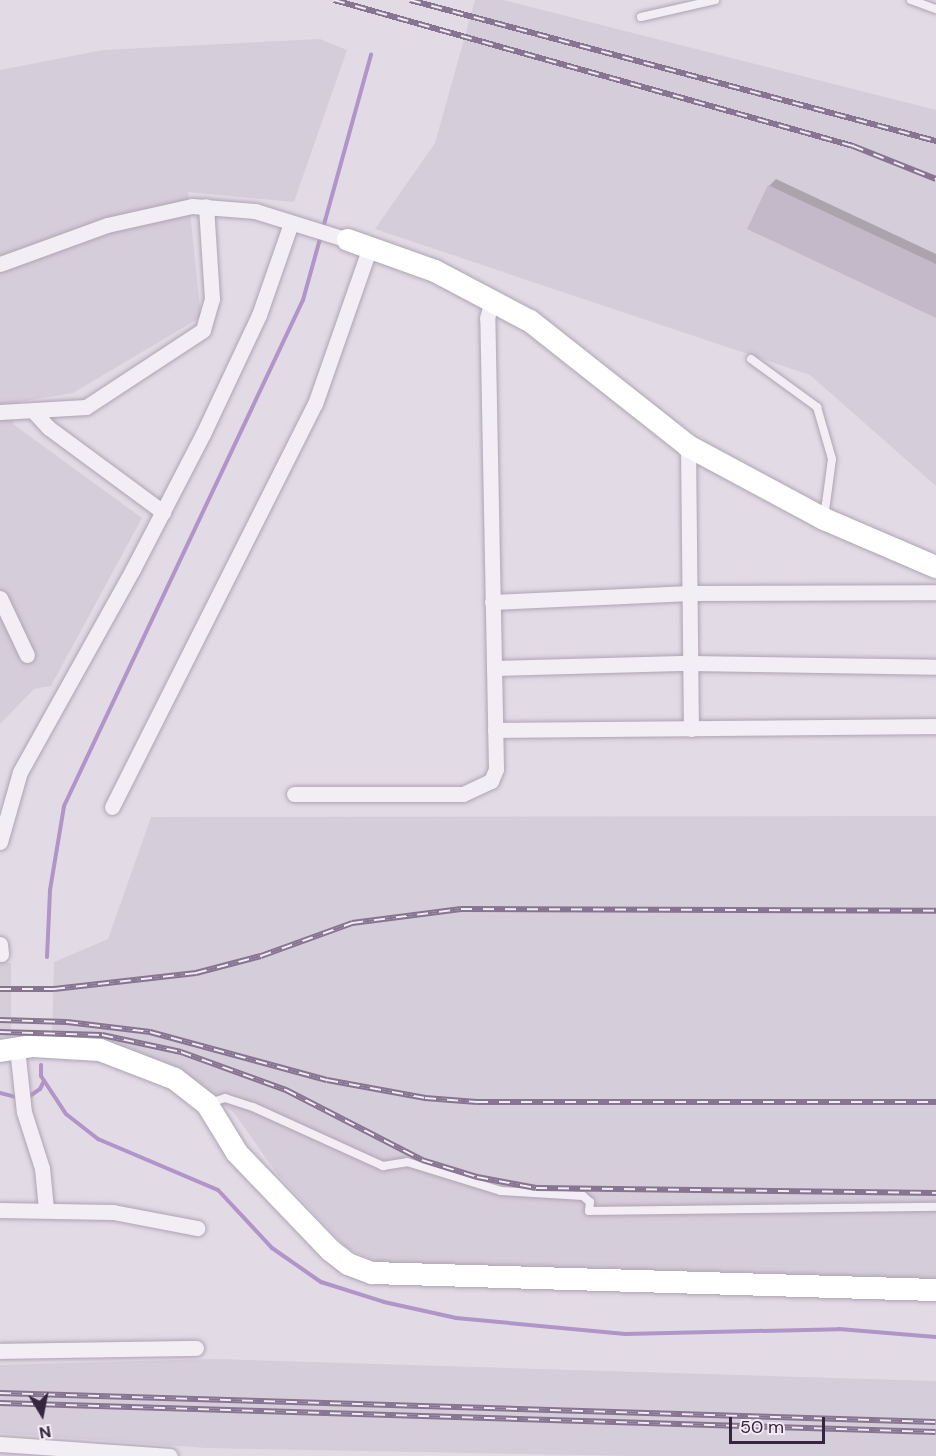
<!DOCTYPE html>
<style>
body{margin:0}
#map{position:relative;width:936px;height:1456px;overflow:hidden;background:#e2dbe6;font-family:"DM Sans",sans-serif}
div>[style]{position:absolute}
.built>*{inset:0;background:#d6cddb}
.shadow>*{inset:0;background:#0003}
.stream>*{height:4px;margin:-2px;padding:0 2px;transform-origin:2px;border-radius:2px;background:#b194c8}
.building>*{inset:0;background:#c3b9c9}
.roads{filter:drop-shadow(0 0 2px #aea4b3) drop-shadow(0 0 2px #aea4b3)}
.lane>*{height:8px;margin:-4px;padding:0 4px;transform-origin:4px;border-radius:4px;background:#f3eef5}
.street>*{height:15px;margin:-7.5px;padding:0 7.5px;transform-origin:7.5px;border-radius:7.5px;background:#f3eef5}
.secondary>*{height:22px;margin:-11px;padding:0 11px;transform-origin:11px;border-radius:11px;background:#fff}
.rail>*{height:6px;margin-top:-3px;transform-origin:0;background:repeating-linear-gradient(90deg,#f0ebf4 0 11px,#877490 0 22px);box-sizing:border-box;border-block:2px solid #877490}
span{translate:-50% -50%;white-space:nowrap;text-align:center;line-height:1.15;-webkit-text-stroke:4.5px #f0ebf4;paint-order:stroke}
.north{position:absolute;left:12px;top:1384px;width:60px;height:60px;-webkit-text-stroke:4px #f0ebf4;paint-order:stroke;rotate:170deg;font-size:16px;font-weight:700;line-height:24px;text-align:center;color:#35253d}
.north::after{content:'';display:block;margin:auto;width:21px;height:27px;background:#35253d;clip-path:polygon(50% 0,100% 100%,50% 72%,0 100%)}
.scale{position:absolute;left:729px;top:1417px;width:96px;height:27px;box-sizing:border-box;border:3px solid #35253d;border-top:0;padding-left:8px;font-size:18px;line-height:21px;white-space:nowrap;color:#35253d;-webkit-text-stroke:4px #f0ebf4;paint-order:stroke}
</style>
<div id="map">
<div class="built">
<i style="clip-path:polygon(475px 0,503px 0,936px 110px,936px 486px,810px 375px,375px 229px,435px 143px)"></i>
<i style="clip-path:polygon(320px 39px,347px 50px,294px 202px,188px 192px,201px 317px,73px 393px,19px 402px,13px 424px,142px 518px,51px 686px,34px 689px,0 724px,0 70px,103px 50px)"></i>
<i style="clip-path:polygon(936px 816px,936px 1280px,382px 1264px,347px 1248px,278px 1175px,234px 1113px,200px 1085px,52px 1039px,54px 962px,108px 939px,151px 817px)"></i>
<i style="clip-path:polygon(0 962px,11px 963px,11px 1037px,0 1037px)"></i>
<i style="clip-path:polygon(214px 1359px,936px 1381px,936px 1456px,635px 1456px,206px 1448px,0 1433px,0 1365px)"></i>
</div>
<div class="shadow">
<i style="clip-path:polygon(776px 179px,936px 254px,936px 317px,769px 186px)"></i>
</div>
<div class="stream">
<i style="left:323px;top:228px;width:180px;rotate:-74.5deg"></i>
<i style="left:47px;top:957px;width:67px;rotate:-87.4deg"></i>
<i style="left:50px;top:890px;width:85px;rotate:-80.5deg"></i>
<i style="left:64px;top:806px;width:560px;rotate:-64.72deg"></i>
<i style="left:303px;top:300px;width:67px;rotate:-74.5deg"></i>
<i style="left:41px;top:1065px;width:11px;rotate:90deg"></i>
<i style="left:41px;top:1076px;width:45px;rotate:56.7deg"></i>
<i style="left:66px;top:1114px;width:41px;rotate:38deg"></i>
<i style="left:98px;top:1139px;width:130px;rotate:23deg"></i>
<i style="left:218px;top:1190px;width:79px;rotate:47deg"></i>
<i style="left:272px;top:1248px;width:60px;rotate:34.8deg"></i>
<i style="left:321px;top:1282px;width:66px;rotate:17.6deg"></i>
<i style="left:384px;top:1302px;width:74px;rotate:12.5deg"></i>
<i style="left:456px;top:1318px;width:170px;rotate:5.4deg"></i>
<i style="left:625px;top:1334px;width:214px;rotate:-1.3deg"></i>
<i style="left:839px;top:1329px;width:97px;rotate:4.7deg"></i>
<i style="left:0;top:1093px;width:21px;rotate:14deg"></i>
<i style="left:27px;top:1098px;width:16px;rotate:-35deg"></i>
<i style="left:40px;top:1089px;width:9px;rotate:-63deg"></i>
</div>
<div class="building">
<i style="clip-path:polygon(768px 185px,936px 264px,936px 318px,747px 229px)"></i>
</div>
<div class="roads">
<div class="lane">
<i style="left:911px;top:0;width:27px;rotate:20deg"></i>
<i style="left:641px;top:17px;width:76px;rotate:-12.9deg"></i>
<i style="left:751px;top:359px;width:82px;rotate:36deg"></i>
<i style="left:817px;top:407px;width:54px;rotate:73.9deg"></i>
<i style="left:832px;top:459px;width:60px;rotate:97.7deg"></i>
<i style="left:209px;top:1103px;width:17px;rotate:-17deg"></i>
<i style="left:225px;top:1098px;width:29px;rotate:18deg"></i>
<i style="left:253px;top:1107px;width:143px;rotate:24.4deg"></i>
<i style="left:383px;top:1166px;width:24px;rotate:-9deg"></i>
<i style="left:407px;top:1162px;width:98px;rotate:17.1deg"></i>
<i style="left:501px;top:1191px;width:82px;rotate:3.5deg"></i>
<i style="left:583px;top:1196px;width:9px;rotate:41deg"></i>
<i style="left:590px;top:1202px;width:9px;rotate:96deg"></i>
<i style="left:589px;top:1211px;width:347px;rotate:-0.7deg"></i>
</div>
<div class="street">
<i style="left:0;top:264px;width:114px;rotate:-20deg"></i>
<i style="left:107px;top:225px;width:87px;rotate:-12.6deg"></i>
<i style="left:192px;top:206px;width:63px;rotate:4.5deg"></i>
<i style="left:255px;top:211px;width:97px;rotate:17.3deg"></i>
<i style="left:0;top:412px;width:86px;rotate:-3.3deg"></i>
<i style="left:86px;top:407px;width:140px;rotate:-33.3deg"></i>
<i style="left:203px;top:330px;width:32px;rotate:-74deg"></i>
<i style="left:212px;top:299px;width:93px;rotate:-93.7deg"></i>
<i style="left:34px;top:412px;width:22px;rotate:47deg"></i>
<i style="left:49px;top:428px;width:142px;rotate:36.4deg"></i>
<i style="left:688px;top:446px;width:283px;rotate:89.4deg"></i>
<i style="left:0;top:598px;width:63px;rotate:64.7deg"></i>
<i style="left:492px;top:602px;width:198px;rotate:-2.6deg"></i>
<i style="left:690px;top:593px;width:246px;rotate:-0.2deg"></i>
<i style="left:494px;top:668px;width:196px;rotate:-1.5deg"></i>
<i style="left:690px;top:663px;width:246px;rotate:0.9deg"></i>
<i style="left:495px;top:730px;width:441px;rotate:-0.5deg"></i>
<i style="left:294px;top:794px;width:169px"></i>
<i style="left:463px;top:794px;width:31px;rotate:-25deg"></i>
<i style="left:491px;top:781px;width:13px;rotate:-67deg"></i>
<i style="left:496px;top:769px;width:451px;rotate:-91.1deg"></i>
<i style="left:487px;top:318px;width:19px;rotate:-74deg"></i>
<i style="left:112px;top:807px;width:451px;rotate:-63.3deg"></i>
<i style="left:315px;top:404px;width:166px;rotate:-70.7deg"></i>
<i style="left:0;top:842px;width:73px;rotate:-74.1deg"></i>
<i style="left:20px;top:772px;width:232px;rotate:-60.9deg"></i>
<i style="left:133px;top:569px;width:152px;rotate:-62.6deg"></i>
<i style="left:203px;top:434px;width:132px;rotate:-64.8deg"></i>
<i style="left:259px;top:315px;width:97px;rotate:-70.8deg"></i>
<i style="left:0;top:944px;width:10px;rotate:84deg"></i>
<i style="left:17px;top:1048px;width:64px;rotate:83.8deg"></i>
<i style="left:24px;top:1112px;width:59px;rotate:72.2deg"></i>
<i style="left:42px;top:1168px;width:41px;rotate:84.4deg"></i>
<i style="left:0;top:1210px;width:113px;rotate:1deg"></i>
<i style="left:113px;top:1212px;width:86px;rotate:10.8deg"></i>
<i style="left:0;top:1351px;width:196px;rotate:-0.9deg"></i>
<i style="left:0;top:1444px;width:170px;rotate:4deg"></i>
</div>
<div class="secondary">
<i style="left:348px;top:240px;width:92px;rotate:19.6deg"></i>
<i style="left:435px;top:271px;width:107px;rotate:27.8deg"></i>
<i style="left:530px;top:321px;width:201px;rotate:38.3deg"></i>
<i style="left:688px;top:446px;width:154px;rotate:28.2deg"></i>
<i style="left:824px;top:519px;width:122px;rotate:23.2deg"></i>
<i style="left:0;top:1051px;width:33px;rotate:-9deg"></i>
<i style="left:33px;top:1046px;width:67px;rotate:3.4deg"></i>
<i style="left:100px;top:1050px;width:80px;rotate:21.1deg"></i>
<i style="left:175px;top:1079px;width:41px;rotate:38deg"></i>
<i style="left:207px;top:1104px;width:57px;rotate:58.5deg"></i>
<i style="left:237px;top:1153px;width:134px;rotate:46.2deg"></i>
<i style="left:330px;top:1250px;width:23px;rotate:38deg"></i>
<i style="left:348px;top:1264px;width:26px;rotate:21deg"></i>
<i style="left:372px;top:1273px;width:564px;rotate:1.73deg"></i>
</div>
</div>
<div class="rail">
<i style="left:334px;top:0;width:539px;rotate:15.71deg"></i>
<i style="left:853px;top:146px;width:89px;rotate:21.7deg"></i>
<i style="left:410px;top:0;width:545px;rotate:15.01deg"></i>
<i style="left:0;top:989px;width:54px"></i>
<i style="left:54px;top:989px;width:143px;rotate:-6.4deg"></i>
<i style="left:196px;top:973px;width:67px;rotate:-14.7deg"></i>
<i style="left:261px;top:956px;width:97px;rotate:-19.9deg"></i>
<i style="left:352px;top:923px;width:110px;rotate:-7.3deg"></i>
<i style="left:461px;top:909px;width:475px;rotate:0.2deg"></i>
<i style="left:0;top:1020px;width:67px;rotate:1.7deg"></i>
<i style="left:67px;top:1022px;width:84px;rotate:6.9deg"></i>
<i style="left:150px;top:1032px;width:183px;rotate:15.2deg"></i>
<i style="left:327px;top:1080px;width:100px;rotate:10.4deg"></i>
<i style="left:425px;top:1098px;width:52px;rotate:4.4deg"></i>
<i style="left:477px;top:1102px;width:459px"></i>
<i style="left:0;top:1032px;width:102px;rotate:1.7deg"></i>
<i style="left:102px;top:1035px;width:81px;rotate:12.1deg"></i>
<i style="left:181px;top:1052px;width:112px;rotate:19.9deg"></i>
<i style="left:286px;top:1090px;width:153px;rotate:27.2deg"></i>
<i style="left:422px;top:1160px;width:58px;rotate:17.2deg"></i>
<i style="left:477px;top:1177px;width:60px;rotate:10.6deg"></i>
<i style="left:536px;top:1188px;width:400px;rotate:0.7deg"></i>
<i style="left:0;top:1393px;width:936px;rotate:1.77deg"></i>
<i style="left:0;top:1403px;width:936px;rotate:1.77deg"></i>
</div>
<div class="north">N</div>
<div class="scale">50 m</div>
</div>
